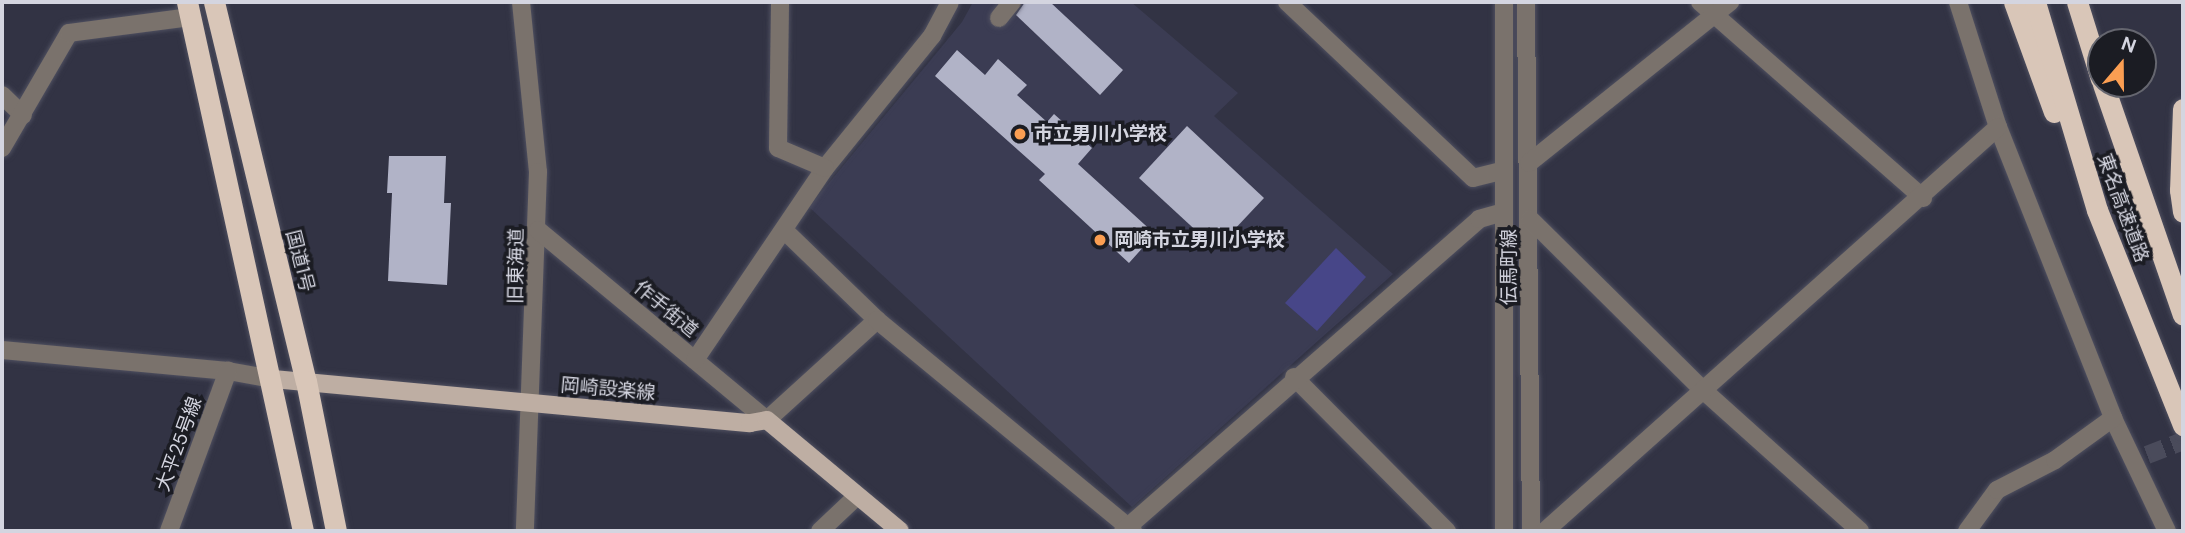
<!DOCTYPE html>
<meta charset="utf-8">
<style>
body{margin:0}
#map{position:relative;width:2185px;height:533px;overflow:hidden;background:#323344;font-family:"DM Sans","Noto Sans JP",sans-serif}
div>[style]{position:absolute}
.built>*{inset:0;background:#3b3c53}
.water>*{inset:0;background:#474688}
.building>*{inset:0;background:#b1b3c7}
.minor-tunnel>*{height:18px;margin-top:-9px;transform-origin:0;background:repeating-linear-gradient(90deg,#4a4b5b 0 18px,transparent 0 27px)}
.roads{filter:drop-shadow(0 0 2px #4f5060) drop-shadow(0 0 2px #4f5060)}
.minor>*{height:18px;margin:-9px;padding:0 9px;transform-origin:9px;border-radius:9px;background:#7a726c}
.major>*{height:18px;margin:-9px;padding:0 9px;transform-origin:9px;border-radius:9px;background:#beaea3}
.highway>*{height:21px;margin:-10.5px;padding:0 10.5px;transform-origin:10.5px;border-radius:10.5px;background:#d9c6b8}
.dots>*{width:19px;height:19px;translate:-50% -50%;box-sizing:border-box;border:4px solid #1b1c23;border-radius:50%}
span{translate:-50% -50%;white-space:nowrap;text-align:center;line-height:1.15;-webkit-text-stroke:7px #1b1c23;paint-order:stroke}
.poi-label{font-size:19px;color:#d4d5e0;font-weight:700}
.left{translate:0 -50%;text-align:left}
.street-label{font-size:19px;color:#d4d5e0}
.frame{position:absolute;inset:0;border:4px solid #d4d5e0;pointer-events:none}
.north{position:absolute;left:2087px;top:28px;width:70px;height:70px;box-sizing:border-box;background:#1b1c23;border:2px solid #65666f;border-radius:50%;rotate:20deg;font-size:19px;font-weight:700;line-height:28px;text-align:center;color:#d4d5e0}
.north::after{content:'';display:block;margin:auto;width:24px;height:32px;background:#fb9e52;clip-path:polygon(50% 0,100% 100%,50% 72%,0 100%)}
</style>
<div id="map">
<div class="built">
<i style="clip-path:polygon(973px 2px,1131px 2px,1238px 93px,1214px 116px,1393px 274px,1132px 507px,809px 207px,962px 22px)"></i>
</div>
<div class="water">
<i style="clip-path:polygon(1336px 248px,1366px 277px,1317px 331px,1285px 303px)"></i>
</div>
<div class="building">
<i style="clip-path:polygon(1025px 2px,1050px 2px,1123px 70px,1100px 95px,1016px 15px)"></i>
<i style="clip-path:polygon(957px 50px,985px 75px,998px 59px,1027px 85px,1017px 95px,1047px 122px,1054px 114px,1092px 148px,1078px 164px,1155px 234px,1129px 263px,1039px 180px,1045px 174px,935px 76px)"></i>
<i style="clip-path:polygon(1187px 126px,1264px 198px,1216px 249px,1139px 178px)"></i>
<i style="clip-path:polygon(389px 156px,446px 156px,444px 203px,451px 203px,447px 285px,388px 281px,392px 193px,387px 193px)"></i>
</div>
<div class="minor-tunnel">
<i style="left:2147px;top:455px;width:39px;rotate:-21deg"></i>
</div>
<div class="roads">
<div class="minor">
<i style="left:521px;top:2px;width:171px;rotate:84.3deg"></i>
<i style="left:538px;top:172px;width:359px;rotate:92.1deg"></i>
<i style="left:1287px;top:2px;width:256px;rotate:43.4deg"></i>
<i style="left:1473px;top:178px;width:32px;rotate:-14deg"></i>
<i style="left:1526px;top:2px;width:529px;rotate:89.46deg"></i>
<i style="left:1700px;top:2px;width:297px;rotate:41.3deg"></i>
<i style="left:1958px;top:2px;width:131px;rotate:72.3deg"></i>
<i style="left:1998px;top:127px;width:313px;rotate:68.4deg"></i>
<i style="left:2113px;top:418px;width:125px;rotate:64.5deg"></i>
<i style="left:999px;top:18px;width:21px;rotate:-51deg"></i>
<i style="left:2px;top:95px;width:29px;rotate:44deg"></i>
<i style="left:2px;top:148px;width:133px;rotate:-59.8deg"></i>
<i style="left:69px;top:33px;width:123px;rotate:-7.5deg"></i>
<i style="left:1529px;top:163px;width:258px;rotate:-38.7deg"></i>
<i style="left:825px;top:168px;width:170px;rotate:-51deg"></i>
<i style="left:932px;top:36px;width:38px;rotate:-62deg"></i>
<i style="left:1530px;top:219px;width:243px;rotate:44.7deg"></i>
<i style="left:1703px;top:390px;width:211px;rotate:41.9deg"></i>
<i style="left:538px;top:230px;width:298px;rotate:39.7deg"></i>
<i style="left:767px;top:420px;width:149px;rotate:-42.3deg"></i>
<i style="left:786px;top:232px;width:127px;rotate:44deg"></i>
<i style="left:877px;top:320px;width:332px;rotate:39.5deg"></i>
<i style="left:2px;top:350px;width:227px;rotate:5.3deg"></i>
<i style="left:228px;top:371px;width:46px;rotate:10.1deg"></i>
<i style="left:695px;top:360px;width:232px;rotate:-55.9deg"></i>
<i style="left:825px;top:168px;width:51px;rotate:-156.9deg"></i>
<i style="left:778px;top:148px;width:146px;rotate:-89.2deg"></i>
<i style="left:1294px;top:377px;width:217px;rotate:45.2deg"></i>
<i style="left:169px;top:531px;width:171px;rotate:-69.8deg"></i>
<i style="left:820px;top:531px;width:51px;rotate:-43.4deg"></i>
<i style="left:1123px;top:531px;width:473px;rotate:-41.2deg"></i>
<i style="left:1479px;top:219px;width:26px;rotate:-16deg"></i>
<i style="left:1504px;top:531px;width:529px;rotate:-90deg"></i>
<i style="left:1545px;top:531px;width:607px;rotate:-41.73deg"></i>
<i style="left:1967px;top:531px;width:51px;rotate:-53.8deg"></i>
<i style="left:1997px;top:490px;width:65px;rotate:-27.3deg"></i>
<i style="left:2055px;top:460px;width:72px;rotate:-35.9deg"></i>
</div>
<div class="major">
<i style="left:273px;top:379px;width:479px;rotate:5.3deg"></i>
<i style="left:750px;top:423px;width:17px;rotate:-10deg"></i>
<i style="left:767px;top:420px;width:173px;rotate:39.8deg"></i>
</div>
<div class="highway">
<i style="left:187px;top:2px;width:542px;rotate:77.63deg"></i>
<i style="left:214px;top:2px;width:390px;rotate:76.4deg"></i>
<i style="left:306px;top:381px;width:153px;rotate:78.7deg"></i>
<i style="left:2014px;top:2px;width:117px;rotate:70deg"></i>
<i style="left:2035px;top:2px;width:217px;rotate:73.4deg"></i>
<i style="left:2097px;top:210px;width:232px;rotate:68.2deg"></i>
<i style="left:2077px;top:2px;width:81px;rotate:72.7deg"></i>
<i style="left:2103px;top:84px;width:244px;rotate:70.9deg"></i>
<i style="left:2183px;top:109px;width:81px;rotate:92.1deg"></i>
<i style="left:2180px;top:190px;width:22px;rotate:82deg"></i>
</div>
</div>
<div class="dots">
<i style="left:1020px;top:134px;background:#fb9e52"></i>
<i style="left:1100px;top:240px;background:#fb9e52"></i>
</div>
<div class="poi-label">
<span class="left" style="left:1034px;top:134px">市立男川小学校</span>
<span class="left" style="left:1114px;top:240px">岡崎市立男川小学校</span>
</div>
<div class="street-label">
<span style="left:2123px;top:208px;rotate:70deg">東名高速道路</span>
<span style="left:300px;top:261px;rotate:76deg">国道1号</span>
<span style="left:516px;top:266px;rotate:-89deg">旧東海道</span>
<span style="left:1509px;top:267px;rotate:-90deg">伝馬町線</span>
<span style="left:666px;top:309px;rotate:40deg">作手街道</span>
<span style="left:608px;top:389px;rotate:5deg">岡崎設楽線</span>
<span style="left:179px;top:444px;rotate:-70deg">大平25号線</span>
</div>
<div class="frame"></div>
<div class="north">N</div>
</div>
